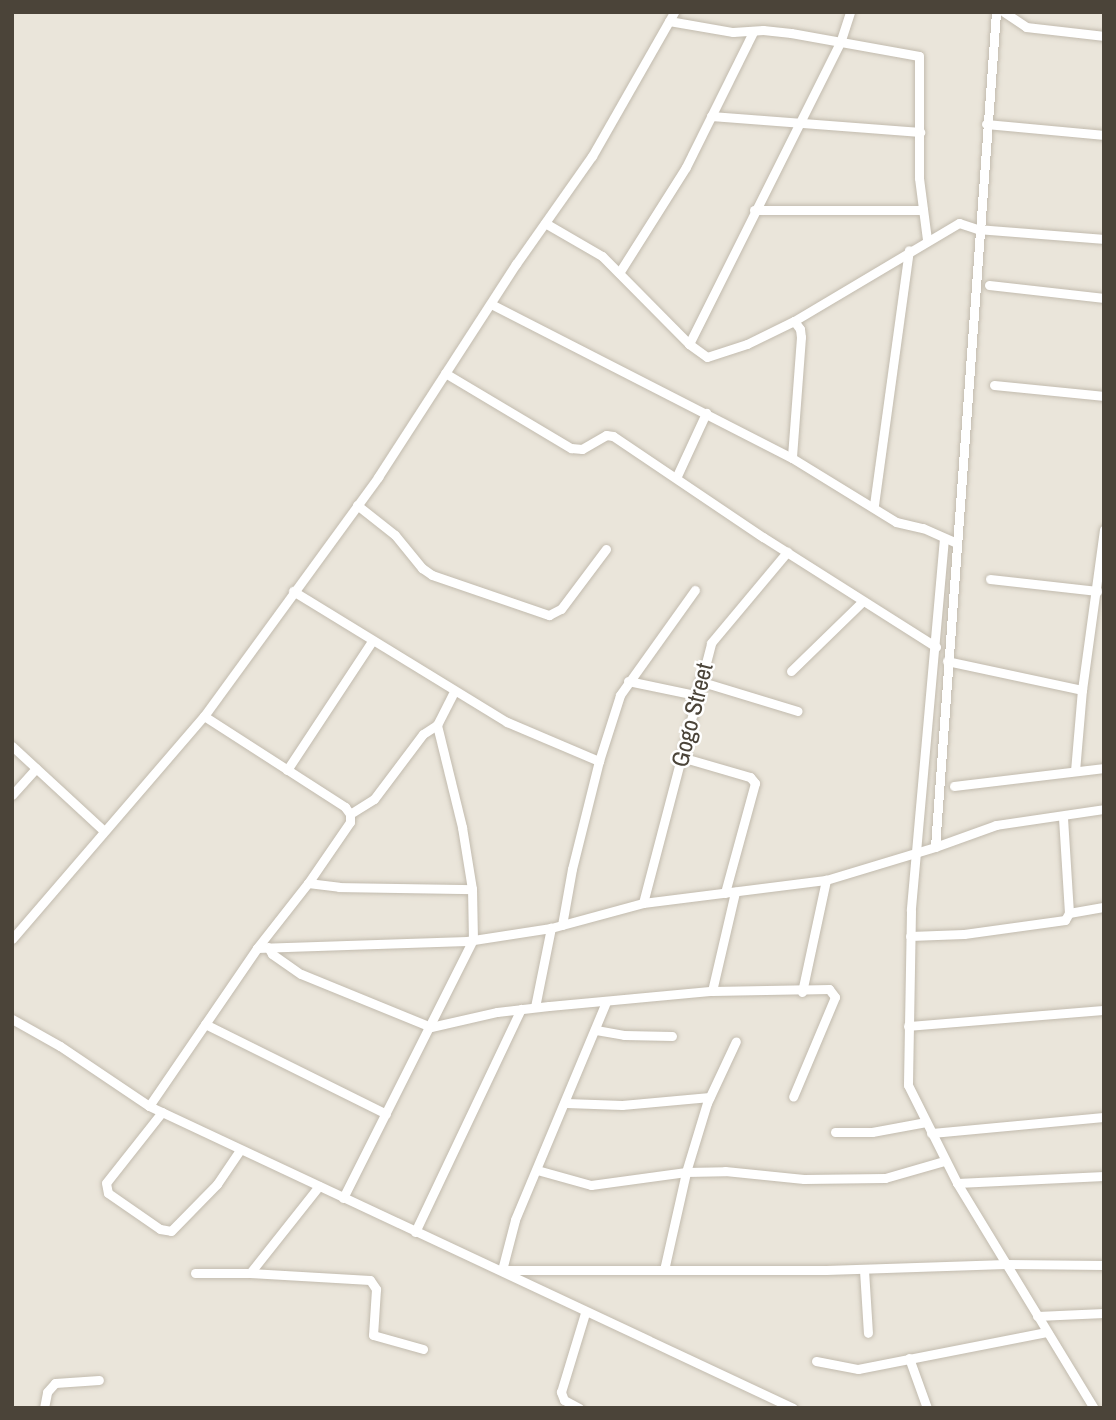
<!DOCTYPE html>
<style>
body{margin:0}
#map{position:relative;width:1116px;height:1420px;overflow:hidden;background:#f6f3ec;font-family:"Archivo Narrow",sans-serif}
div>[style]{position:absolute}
.residential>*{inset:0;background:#eae5da}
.roads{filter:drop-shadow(0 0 2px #c2bbae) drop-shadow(0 0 2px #c2bbae)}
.street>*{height:9px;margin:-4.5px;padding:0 4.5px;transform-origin:4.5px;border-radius:4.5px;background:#fff}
span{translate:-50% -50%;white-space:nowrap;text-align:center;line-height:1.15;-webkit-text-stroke:5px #fff;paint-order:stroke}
.street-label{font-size:24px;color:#4b4439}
.frame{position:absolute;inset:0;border:14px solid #4b4439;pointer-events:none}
</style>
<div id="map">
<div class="residential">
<i style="clip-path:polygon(12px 12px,1104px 12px,1104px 1408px,12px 1408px)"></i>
</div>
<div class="roads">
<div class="street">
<i style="left:1004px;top:12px;width:27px;rotate:34deg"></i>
<i style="left:1026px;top:27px;width:79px;rotate:6.6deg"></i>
<i style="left:669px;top:21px;width:65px;rotate:9.8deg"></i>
<i style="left:733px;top:32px;width:30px;rotate:-4deg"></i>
<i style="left:763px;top:30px;width:28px;rotate:6deg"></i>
<i style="left:791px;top:33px;width:130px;rotate:10.2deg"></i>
<i style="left:919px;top:56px;width:122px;rotate:90deg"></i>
<i style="left:919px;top:178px;width:63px;rotate:82.6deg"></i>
<i style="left:711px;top:116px;width:210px;rotate:4.4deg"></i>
<i style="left:986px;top:124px;width:119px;rotate:5.3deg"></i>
<i style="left:754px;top:210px;width:169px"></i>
<i style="left:545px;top:223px;width:66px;rotate:30.1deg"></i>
<i style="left:602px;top:256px;width:124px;rotate:45.3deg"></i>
<i style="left:689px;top:344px;width:22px;rotate:36deg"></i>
<i style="left:707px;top:357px;width:42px;rotate:-18deg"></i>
<i style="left:747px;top:344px;width:52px;rotate:-26.1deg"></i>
<i style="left:794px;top:321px;width:10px;rotate:53deg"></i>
<i style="left:800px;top:329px;width:8px;rotate:83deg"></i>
<i style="left:801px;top:337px;width:121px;rotate:94.3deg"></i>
<i style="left:619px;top:273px;width:125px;rotate:-57.7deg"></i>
<i style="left:686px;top:167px;width:151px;rotate:-63.6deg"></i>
<i style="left:989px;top:285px;width:116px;rotate:6.4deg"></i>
<i style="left:491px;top:304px;width:338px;rotate:27.1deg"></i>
<i style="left:792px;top:458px;width:122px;rotate:31.6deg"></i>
<i style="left:896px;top:522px;width:28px;rotate:13deg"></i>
<i style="left:923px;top:528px;width:36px;rotate:24deg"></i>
<i style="left:794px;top:321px;width:192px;rotate:-30.7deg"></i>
<i style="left:959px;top:223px;width:20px;rotate:18deg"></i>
<i style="left:978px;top:229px;width:126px;rotate:4.5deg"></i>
<i style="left:689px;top:344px;width:337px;rotate:-63.4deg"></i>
<i style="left:840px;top:43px;width:33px;rotate:-72deg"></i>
<i style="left:445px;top:373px;width:147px;rotate:30.8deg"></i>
<i style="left:571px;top:448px;width:11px;rotate:5deg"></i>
<i style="left:582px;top:449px;width:28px;rotate:-30deg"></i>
<i style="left:606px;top:435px;width:7px;rotate:8deg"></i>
<i style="left:613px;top:436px;width:181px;rotate:34deg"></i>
<i style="left:763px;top:537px;width:205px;rotate:32.4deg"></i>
<i style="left:994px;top:385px;width:111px;rotate:5.7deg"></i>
<i style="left:676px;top:478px;width:72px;rotate:-65.2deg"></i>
<i style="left:357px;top:505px;width:48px;rotate:38.3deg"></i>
<i style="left:395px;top:535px;width:43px;rotate:50.7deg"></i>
<i style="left:422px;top:568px;width:12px;rotate:35deg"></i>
<i style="left:432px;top:575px;width:124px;rotate:18.9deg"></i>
<i style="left:549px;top:615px;width:13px;rotate:-27deg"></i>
<i style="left:561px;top:609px;width:75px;rotate:-53.1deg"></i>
<i style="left:874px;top:505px;width:257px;rotate:-82.2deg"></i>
<i style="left:944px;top:538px;width:374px;rotate:95.1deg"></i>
<i style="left:911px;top:911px;width:174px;rotate:91deg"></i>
<i style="left:908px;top:1085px;width:110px;rotate:63.4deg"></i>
<i style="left:957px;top:1183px;width:263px;rotate:58.7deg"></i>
<i style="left:990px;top:579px;width:108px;rotate:6.4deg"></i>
<i style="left:293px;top:591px;width:251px;rotate:31.5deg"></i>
<i style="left:507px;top:722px;width:100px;rotate:23deg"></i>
<i style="left:947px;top:661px;width:138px;rotate:12.1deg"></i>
<i style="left:791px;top:671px;width:100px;rotate:-44.2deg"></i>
<i style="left:628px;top:681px;width:68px;rotate:11.8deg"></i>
<i style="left:699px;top:681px;width:103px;rotate:16.9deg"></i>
<i style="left:204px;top:716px;width:168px;rotate:32.8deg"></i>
<i style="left:345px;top:807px;width:9px;rotate:54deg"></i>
<i style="left:350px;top:814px;width:8px;rotate:90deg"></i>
<i style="left:350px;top:822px;width:74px;rotate:124.5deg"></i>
<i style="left:308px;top:883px;width:83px;rotate:128.1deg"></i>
<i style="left:12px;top:746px;width:124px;rotate:42.7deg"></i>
<i style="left:681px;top:757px;width:72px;rotate:16.2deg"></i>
<i style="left:750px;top:777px;width:8px;rotate:50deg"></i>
<i style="left:755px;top:783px;width:114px;rotate:105.3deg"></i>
<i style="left:287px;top:770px;width:154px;rotate:-56.6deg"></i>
<i style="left:1075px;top:771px;width:81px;rotate:-85.1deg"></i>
<i style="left:1082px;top:690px;width:162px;rotate:-82.2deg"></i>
<i style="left:954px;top:786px;width:151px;rotate:-6.8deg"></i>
<i style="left:12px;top:795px;width:36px;rotate:-48deg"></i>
<i style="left:350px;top:814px;width:28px;rotate:-32deg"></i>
<i style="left:374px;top:799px;width:81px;rotate:-53deg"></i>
<i style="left:423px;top:734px;width:17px;rotate:-33deg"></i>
<i style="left:437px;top:725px;width:38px;rotate:-63deg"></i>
<i style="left:935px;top:847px;width:837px;rotate:-85.82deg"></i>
<i style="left:308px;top:883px;width:31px;rotate:7deg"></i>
<i style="left:339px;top:887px;width:133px;rotate:0.9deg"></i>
<i style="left:643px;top:903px;width:269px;rotate:-75.3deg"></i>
<i style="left:711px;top:643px;width:119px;rotate:-50.1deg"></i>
<i style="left:1069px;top:913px;width:36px;rotate:-10deg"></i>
<i style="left:562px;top:925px;width:57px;rotate:-79.9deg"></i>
<i style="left:572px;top:869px;width:111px;rotate:-76deg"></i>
<i style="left:599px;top:761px;width:69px;rotate:-72.3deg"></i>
<i style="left:620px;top:695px;width:129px;rotate:-54.5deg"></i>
<i style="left:910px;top:936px;width:54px;rotate:-2.1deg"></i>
<i style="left:964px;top:934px;width:102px;rotate:-7.9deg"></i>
<i style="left:1065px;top:920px;width:8px;rotate:-60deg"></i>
<i style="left:1069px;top:913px;width:96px;rotate:-93.6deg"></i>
<i style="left:12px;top:939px;width:294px;rotate:-49.3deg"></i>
<i style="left:204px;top:716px;width:296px;rotate:-53.9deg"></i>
<i style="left:378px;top:477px;width:254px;rotate:-57.1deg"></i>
<i style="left:516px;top:264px;width:132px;rotate:-54.9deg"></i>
<i style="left:592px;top:156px;width:166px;rotate:-60.3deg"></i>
<i style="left:268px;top:947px;width:8px;rotate:60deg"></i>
<i style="left:272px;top:954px;width:35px;rotate:35deg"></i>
<i style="left:301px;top:974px;width:140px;rotate:22.2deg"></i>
<i style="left:431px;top:1027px;width:68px;rotate:-12.8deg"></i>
<i style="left:497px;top:1012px;width:52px;rotate:-6.6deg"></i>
<i style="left:549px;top:1006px;width:164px;rotate:-5.3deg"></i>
<i style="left:712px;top:991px;width:117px;rotate:-1deg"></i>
<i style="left:829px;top:989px;width:10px;rotate:53deg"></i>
<i style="left:835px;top:997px;width:108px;rotate:112.8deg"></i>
<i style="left:712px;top:991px;width:102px;rotate:-76.9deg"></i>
<i style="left:802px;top:992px;width:115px;rotate:-77.9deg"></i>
<i style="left:606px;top:1002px;width:236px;rotate:112.7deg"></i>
<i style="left:515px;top:1220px;width:52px;rotate:104.6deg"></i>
<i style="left:502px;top:1270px;width:324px"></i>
<i style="left:826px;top:1270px;width:180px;rotate:-1.9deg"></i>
<i style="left:1006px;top:1264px;width:98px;rotate:0.6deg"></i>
<i style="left:535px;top:1007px;width:81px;rotate:-78.6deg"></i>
<i style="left:12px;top:1019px;width:55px;rotate:29.4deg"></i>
<i style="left:60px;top:1046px;width:107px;rotate:34deg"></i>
<i style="left:149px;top:1106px;width:711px;rotate:25.12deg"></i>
<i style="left:205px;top:1024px;width:202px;rotate:26.4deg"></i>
<i style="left:908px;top:1026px;width:197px;rotate:-4.7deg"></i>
<i style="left:596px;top:1030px;width:28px;rotate:10deg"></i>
<i style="left:624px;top:1035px;width:48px;rotate:1.2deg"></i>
<i style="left:566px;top:1103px;width:56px;rotate:2deg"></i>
<i style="left:622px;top:1105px;width:88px;rotate:-5.2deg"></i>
<i style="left:149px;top:1106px;width:191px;rotate:-55.6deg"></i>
<i style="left:257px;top:948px;width:210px;rotate:-1.9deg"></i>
<i style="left:467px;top:941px;width:85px;rotate:-8.8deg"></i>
<i style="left:551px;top:928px;width:95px;rotate:-15.2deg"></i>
<i style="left:643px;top:903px;width:184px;rotate:-7.2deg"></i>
<i style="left:826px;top:880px;width:114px;rotate:-16.8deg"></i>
<i style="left:935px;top:847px;width:65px;rotate:-19.8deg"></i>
<i style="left:996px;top:825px;width:109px;rotate:-8.4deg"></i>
<i style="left:162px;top:1112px;width:90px;rotate:128.3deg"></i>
<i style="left:106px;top:1183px;width:10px;rotate:79deg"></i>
<i style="left:108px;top:1193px;width:63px;rotate:34.7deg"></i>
<i style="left:160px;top:1229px;width:11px;rotate:10deg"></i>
<i style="left:171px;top:1231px;width:66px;rotate:-45.6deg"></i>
<i style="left:217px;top:1184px;width:41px;rotate:-55.9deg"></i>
<i style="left:835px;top:1132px;width:37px"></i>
<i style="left:872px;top:1132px;width:55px;rotate:-10.5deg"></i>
<i style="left:931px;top:1133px;width:174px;rotate:-5.3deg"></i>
<i style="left:537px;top:1170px;width:56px;rotate:15.5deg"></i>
<i style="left:591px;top:1185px;width:96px;rotate:-7.8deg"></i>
<i style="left:686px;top:1172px;width:39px;rotate:-1deg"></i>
<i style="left:725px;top:1171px;width:79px;rotate:5.8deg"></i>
<i style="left:804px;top:1179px;width:81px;rotate:-0.7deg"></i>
<i style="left:885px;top:1178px;width:61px;rotate:-16.1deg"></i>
<i style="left:957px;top:1183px;width:147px;rotate:-2.7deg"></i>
<i style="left:343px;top:1198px;width:289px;rotate:-63.3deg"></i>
<i style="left:473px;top:940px;width:51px;rotate:-91.1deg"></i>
<i style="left:472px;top:889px;width:63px;rotate:-99.2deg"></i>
<i style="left:462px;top:827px;width:105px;rotate:-103.8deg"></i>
<i style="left:415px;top:1232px;width:247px;rotate:-64.6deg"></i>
<i style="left:664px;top:1270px;width:100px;rotate:-77.3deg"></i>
<i style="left:686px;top:1172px;width:72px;rotate:-73.1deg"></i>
<i style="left:707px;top:1103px;width:68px;rotate:-64.9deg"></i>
<i style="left:864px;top:1270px;width:63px;rotate:86.4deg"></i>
<i style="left:195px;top:1273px;width:55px"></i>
<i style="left:250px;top:1273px;width:111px;rotate:-51.6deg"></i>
<i style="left:250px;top:1273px;width:120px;rotate:3.3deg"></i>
<i style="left:370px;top:1280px;width:11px;rotate:56deg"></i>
<i style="left:376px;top:1289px;width:46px;rotate:93.7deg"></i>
<i style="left:373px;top:1335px;width:52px;rotate:15.6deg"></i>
<i style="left:1037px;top:1316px;width:67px;rotate:-2.6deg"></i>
<i style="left:909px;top:1358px;width:53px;rotate:70.2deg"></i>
<i style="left:816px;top:1361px;width:43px;rotate:10.8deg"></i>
<i style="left:858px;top:1369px;width:192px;rotate:-11.1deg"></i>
<i style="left:44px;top:1408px;width:16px;rotate:-79deg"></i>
<i style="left:47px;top:1392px;width:12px;rotate:-48deg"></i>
<i style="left:55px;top:1383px;width:44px;rotate:-3.9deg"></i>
<i style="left:579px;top:1408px;width:17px;rotate:-152deg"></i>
<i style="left:564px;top:1400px;width:9px;rotate:-111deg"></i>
<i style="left:561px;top:1392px;width:83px;rotate:-73.1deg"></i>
</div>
</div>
<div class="street-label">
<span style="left:692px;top:715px;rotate:-76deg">Gogo Street</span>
</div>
<div class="frame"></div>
</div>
